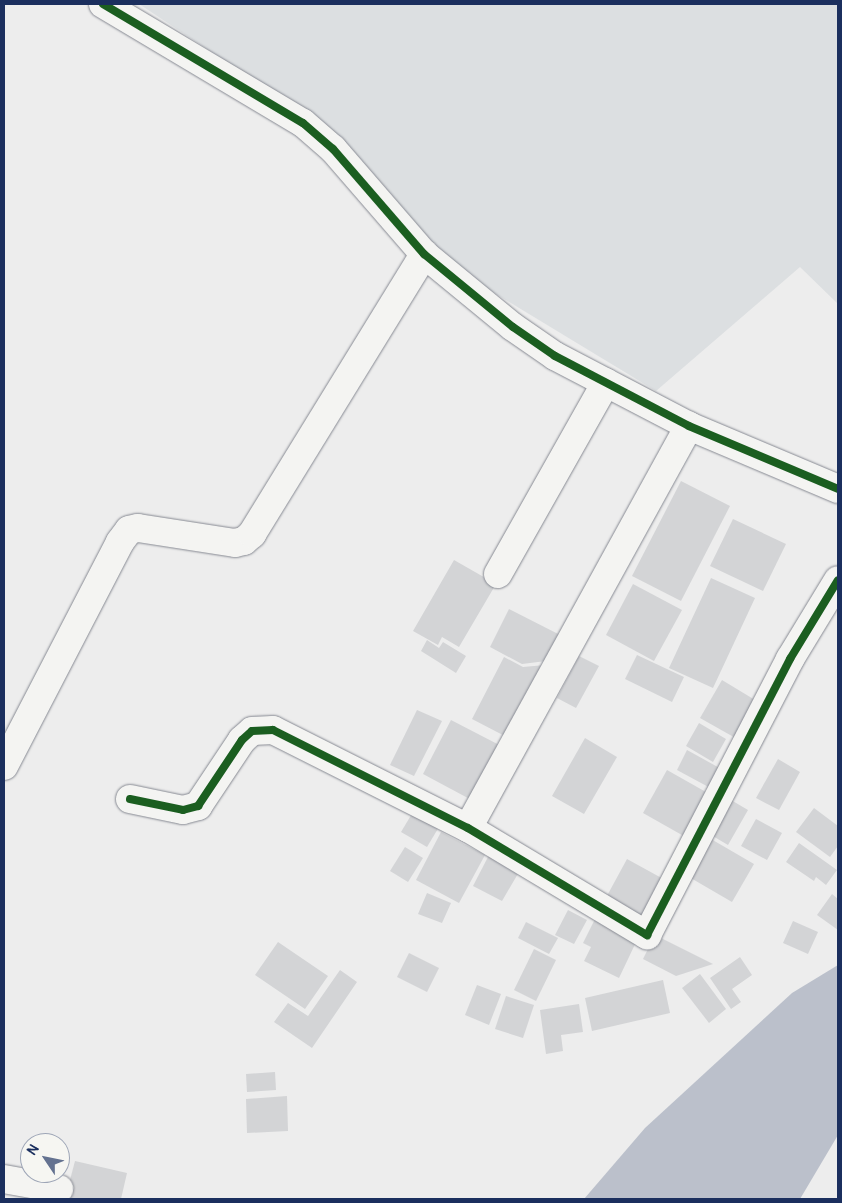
<!DOCTYPE html>
<style>
body{margin:0}
#map{position:relative;width:842px;height:1203px;overflow:hidden;background:#ededed;font-family:Pangolin,sans-serif}
div>[style]{position:absolute}
.built>*{inset:0;background:#dcdfe1}
.water>*{inset:0;background:#bbc0cb}
.building>*{inset:0;background:#d3d4d6}
.roads{filter:drop-shadow(0 0 1px #868992) drop-shadow(0 0 1px #868992)}
.minor>*{height:28px;margin:-14px;padding:0 14px;transform-origin:14px;border-radius:14px;background:#f4f4f2}
.cycleway>*{height:8px;margin:-4px;padding:0 4px;transform-origin:4px;border-radius:4px;background:#1b5e20}
span{translate:-50% -50%;white-space:nowrap;text-align:center;line-height:1.15;-webkit-text-stroke:4.5px #f6f6f2;paint-order:stroke}
.frame{position:absolute;inset:0;border:5px solid #1b2f5e;pointer-events:none}
.north{position:absolute;left:20px;top:1133px;width:50px;height:50px;box-sizing:border-box;background:#f6f6f2;border:1px solid #9ea6b7;border-radius:50%;rotate:304deg;font-size:14px;font-weight:700;line-height:20px;text-align:center;color:#1b2f5e}
.north::after{content:'';display:block;margin:auto;width:18px;height:22px;background:#647290;clip-path:polygon(50% 0,100% 100%,50% 72%,0 100%)}
</style>
<div id="map">
<div class="built">
<i style="clip-path:polygon(139px 4px,838px 4px,838px 304px,800px 267px,656px 391px,443px 262px,316px 121px)"></i>
</div>
<div class="water">
<i style="clip-path:polygon(838px 965px,838px 1135px,800px 1199px,584px 1199px,645px 1128px,792px 993px)"></i>
</div>
<div class="building">
<i style="clip-path:polygon(681px 481px,730px 506px,681px 601px,632px 576px)"></i>
<i style="clip-path:polygon(733px 519px,786px 544px,763px 591px,710px 566px)"></i>
<i style="clip-path:polygon(454px 560px,496px 584px,459px 647px,442px 637px,438px 645px,413px 631px)"></i>
<i style="clip-path:polygon(711px 578px,755px 598px,713px 688px,669px 668px)"></i>
<i style="clip-path:polygon(633px 584px,682px 610px,654px 661px,606px 635px)"></i>
<i style="clip-path:polygon(509px 609px,566px 638px,554px 660px,522px 664px,490px 647px)"></i>
<i style="clip-path:polygon(427px 640px,439px 648px,443px 642px,466px 656px,456px 673px,421px 651px)"></i>
<i style="clip-path:polygon(637px 655px,684px 677px,672px 702px,625px 679px)"></i>
<i style="clip-path:polygon(579px 656px,599px 666px,576px 708px,557px 698px)"></i>
<i style="clip-path:polygon(504px 657px,523px 667px,556px 664px,516px 742px,472px 719px)"></i>
<i style="clip-path:polygon(722px 680px,760px 703px,739px 740px,700px 718px)"></i>
<i style="clip-path:polygon(417px 710px,442px 721px,414px 776px,390px 765px)"></i>
<i style="clip-path:polygon(451px 720px,507px 749px,479px 804px,423px 774px)"></i>
<i style="clip-path:polygon(699px 723px,726px 739px,713px 762px,686px 746px)"></i>
<i style="clip-path:polygon(585px 738px,617px 757px,584px 814px,552px 796px)"></i>
<i style="clip-path:polygon(687px 750px,725px 771px,714px 790px,677px 770px)"></i>
<i style="clip-path:polygon(778px 759px,800px 772px,779px 810px,756px 798px)"></i>
<i style="clip-path:polygon(667px 770px,713px 796px,689px 839px,643px 813px)"></i>
<i style="clip-path:polygon(731px 800px,748px 810px,728px 845px,711px 835px)"></i>
<i style="clip-path:polygon(416px 807px,442px 822px,427px 847px,401px 832px)"></i>
<i style="clip-path:polygon(814px 808px,838px 826px,838px 846px,830px 857px,796px 832px)"></i>
<i style="clip-path:polygon(756px 819px,782px 833px,767px 860px,741px 846px)"></i>
<i style="clip-path:polygon(441px 832px,485px 855px,459px 903px,416px 880px)"></i>
<i style="clip-path:polygon(711px 839px,754px 864px,732px 902px,689px 877px)"></i>
<i style="clip-path:polygon(799px 843px,837px 870px,826px 885px,816px 877px,814px 881px,786px 862px)"></i>
<i style="clip-path:polygon(405px 847px,423px 858px,408px 882px,390px 871px)"></i>
<i style="clip-path:polygon(489px 855px,519px 872px,502px 901px,473px 886px)"></i>
<i style="clip-path:polygon(627px 859px,667px 881px,642px 927px,602px 905px)"></i>
<i style="clip-path:polygon(427px 893px,451px 903px,442px 923px,418px 914px)"></i>
<i style="clip-path:polygon(832px 894px,838px 899px,838px 930px,817px 915px)"></i>
<i style="clip-path:polygon(568px 910px,587px 920px,574px 944px,555px 935px)"></i>
<i style="clip-path:polygon(596px 917px,638px 938px,619px 978px,584px 961px,591px 947px,583px 943px)"></i>
<i style="clip-path:polygon(793px 921px,818px 932px,808px 954px,783px 943px)"></i>
<i style="clip-path:polygon(526px 922px,558px 938px,549px 954px,518px 938px)"></i>
<i style="clip-path:polygon(655px 935px,713px 964px,676px 976px,643px 959px)"></i>
<i style="clip-path:polygon(278px 942px,328px 976px,305px 1009px,255px 975px)"></i>
<i style="clip-path:polygon(534px 949px,556px 960px,536px 1001px,514px 990px)"></i>
<i style="clip-path:polygon(409px 953px,439px 968px,427px 992px,397px 977px)"></i>
<i style="clip-path:polygon(740px 957px,752px 975px,732px 989px,741px 1002px,731px 1009px,710px 978px)"></i>
<i style="clip-path:polygon(340px 970px,357px 982px,312px 1048px,274px 1022px,288px 1003px,308px 1016px)"></i>
<i style="clip-path:polygon(700px 974px,726px 1009px,709px 1023px,682px 988px)"></i>
<i style="clip-path:polygon(663px 980px,670px 1013px,592px 1031px,585px 998px)"></i>
<i style="clip-path:polygon(477px 985px,501px 994px,489px 1025px,465px 1015px)"></i>
<i style="clip-path:polygon(506px 996px,534px 1005px,523px 1038px,495px 1029px)"></i>
<i style="clip-path:polygon(579px 1004px,583px 1032px,561px 1035px,563px 1051px,546px 1054px,540px 1010px)"></i>
<i style="clip-path:polygon(275px 1072px,276px 1090px,247px 1092px,246px 1074px)"></i>
<i style="clip-path:polygon(287px 1096px,288px 1131px,247px 1133px,246px 1099px)"></i>
<i style="clip-path:polygon(75px 1161px,127px 1173px,121px 1199px,65px 1199px)"></i>
</div>
<div class="roads">
<div class="minor">
<i style="left:103px;top:4px;width:233px;rotate:30.8deg"></i>
<i style="left:303px;top:123px;width:40px;rotate:41deg"></i>
<i style="left:333px;top:149px;width:139px;rotate:49.1deg"></i>
<i style="left:424px;top:254px;width:115px;rotate:39.4deg"></i>
<i style="left:513px;top:327px;width:51px;rotate:34.6deg"></i>
<i style="left:555px;top:356px;width:151px;rotate:27.6deg"></i>
<i style="left:689px;top:426px;width:162px;rotate:22.9deg"></i>
<i style="left:498px;top:574px;width:220px;rotate:-60.6deg"></i>
<i style="left:4px;top:766px;width:252px;rotate:-62.6deg"></i>
<i style="left:120px;top:542px;width:15px;rotate:-53deg"></i>
<i style="left:129px;top:530px;width:9px;rotate:-13deg"></i>
<i style="left:138px;top:528px;width:98px;rotate:8.8deg"></i>
<i style="left:235px;top:543px;width:9px;rotate:-13deg"></i>
<i style="left:244px;top:541px;width:11px;rotate:-41deg"></i>
<i style="left:252px;top:534px;width:329px;rotate:-58.4deg"></i>
<i style="left:130px;top:799px;width:54px;rotate:11.7deg"></i>
<i style="left:183px;top:810px;width:16px;rotate:-15deg"></i>
<i style="left:198px;top:806px;width:79px;rotate:-56.3deg"></i>
<i style="left:242px;top:740px;width:13px;rotate:-42deg"></i>
<i style="left:252px;top:731px;width:21px;rotate:-3deg"></i>
<i style="left:273px;top:730px;width:218px;rotate:26.7deg"></i>
<i style="left:468px;top:828px;width:209px;rotate:30.9deg"></i>
<i style="left:647px;top:935px;width:311px;rotate:-62.6deg"></i>
<i style="left:790px;top:659px;width:92px;rotate:-58.7deg"></i>
<i style="left:468px;top:828px;width:459px;rotate:-61.2deg"></i>
<i style="left:4px;top:1179px;width:56px;rotate:10.3deg"></i>
</div>
</div>
<div class="cycleway">
<i style="left:103px;top:4px;width:233px;rotate:30.8deg"></i>
<i style="left:303px;top:123px;width:40px;rotate:41deg"></i>
<i style="left:333px;top:149px;width:139px;rotate:49.1deg"></i>
<i style="left:424px;top:254px;width:115px;rotate:39.4deg"></i>
<i style="left:513px;top:327px;width:51px;rotate:34.6deg"></i>
<i style="left:555px;top:356px;width:151px;rotate:27.6deg"></i>
<i style="left:689px;top:426px;width:162px;rotate:22.9deg"></i>
<i style="left:130px;top:799px;width:54px;rotate:11.7deg"></i>
<i style="left:183px;top:810px;width:16px;rotate:-15deg"></i>
<i style="left:198px;top:806px;width:79px;rotate:-56.3deg"></i>
<i style="left:242px;top:740px;width:13px;rotate:-42deg"></i>
<i style="left:252px;top:731px;width:21px;rotate:-3deg"></i>
<i style="left:273px;top:730px;width:218px;rotate:26.7deg"></i>
<i style="left:468px;top:828px;width:209px;rotate:30.9deg"></i>
<i style="left:647px;top:935px;width:311px;rotate:-62.6deg"></i>
<i style="left:790px;top:659px;width:92px;rotate:-58.7deg"></i>
</div>
<div class="frame"></div>
<div class="north">N</div>
</div>
